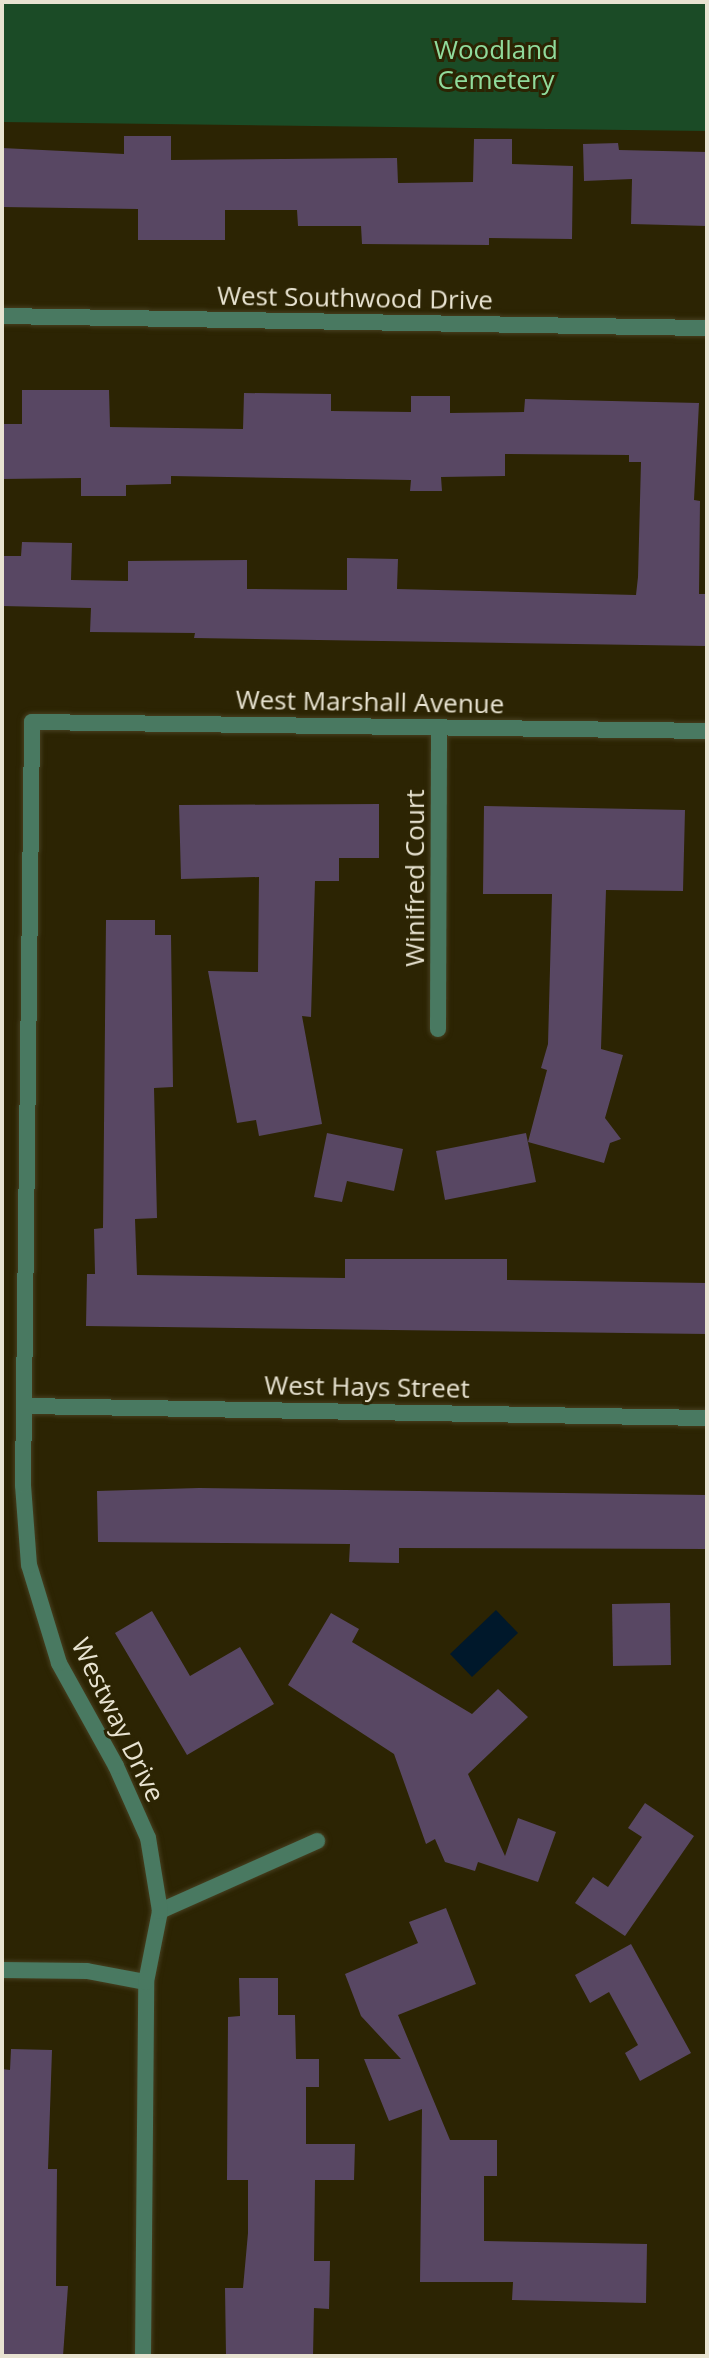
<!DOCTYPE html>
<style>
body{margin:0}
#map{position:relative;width:709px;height:2358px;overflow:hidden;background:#2c2403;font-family:"Open Sans",sans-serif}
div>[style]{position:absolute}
.green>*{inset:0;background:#1b4b26}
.water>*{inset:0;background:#00182b}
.building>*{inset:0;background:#584763}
.roads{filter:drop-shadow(0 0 2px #463f20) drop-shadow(0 0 2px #463f20)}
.street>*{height:16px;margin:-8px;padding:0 8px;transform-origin:8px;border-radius:8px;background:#497961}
span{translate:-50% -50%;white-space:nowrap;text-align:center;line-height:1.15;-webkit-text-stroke:6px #2c2403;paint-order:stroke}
.park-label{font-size:26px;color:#90db9c}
.street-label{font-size:26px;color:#e8e3d1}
.frame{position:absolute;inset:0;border:4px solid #e8e3d1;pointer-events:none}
</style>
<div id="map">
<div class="green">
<i style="clip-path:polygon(2px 2px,707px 2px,707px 131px,2px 122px)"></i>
</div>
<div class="water">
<i style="clip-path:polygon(496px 1610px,518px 1633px,472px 1677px,450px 1654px)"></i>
</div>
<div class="building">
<i style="clip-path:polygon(124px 136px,171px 136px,171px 160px,397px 158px,398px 183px,473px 182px,474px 139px,512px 139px,512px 164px,573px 166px,572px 239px,489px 238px,489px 245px,362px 244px,361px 226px,298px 226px,297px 210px,225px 210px,225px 240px,138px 240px,138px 209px,2px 207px,2px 148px,124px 154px)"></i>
<i style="clip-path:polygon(618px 143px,619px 150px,707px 152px,707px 226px,631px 224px,632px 179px,584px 181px,583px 144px)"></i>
<i style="clip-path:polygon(22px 390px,109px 390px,110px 427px,243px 429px,244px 393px,331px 394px,331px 411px,411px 412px,411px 396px,450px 396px,450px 413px,524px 412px,525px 399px,699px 403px,694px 500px,700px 501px,699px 594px,707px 594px,707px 646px,194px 638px,195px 633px,90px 632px,91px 608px,2px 606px,2px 556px,21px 556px,22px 542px,72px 543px,71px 580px,128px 581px,128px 561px,247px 560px,247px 589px,347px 590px,347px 558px,398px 559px,397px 589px,636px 595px,638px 577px,641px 462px,629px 462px,629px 455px,505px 454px,505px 476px,441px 477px,442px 491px,410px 491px,411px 480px,171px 476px,171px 484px,126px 485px,126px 496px,81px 496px,81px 478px,2px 479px,2px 424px,22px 424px)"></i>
<i style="clip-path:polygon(379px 804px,379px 858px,339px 858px,339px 881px,315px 881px,311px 1017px,302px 1016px,322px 1124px,259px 1136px,256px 1120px,237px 1123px,208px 971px,258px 972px,259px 877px,181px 879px,179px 805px)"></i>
<i style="clip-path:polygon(484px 806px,685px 810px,683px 891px,606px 890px,601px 1049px,623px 1055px,605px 1118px,621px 1139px,610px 1143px,604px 1163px,528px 1142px,547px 1070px,541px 1068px,548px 1044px,552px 894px,483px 894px)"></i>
<i style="clip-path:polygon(106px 920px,155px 920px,155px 935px,171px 935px,173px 1087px,154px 1088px,157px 1218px,135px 1219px,137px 1275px,345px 1278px,345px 1259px,507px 1259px,507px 1280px,707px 1283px,707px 1334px,86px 1326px,87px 1274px,95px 1274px,94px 1229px,103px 1228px)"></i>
<i style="clip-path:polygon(327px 1133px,403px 1149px,394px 1191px,347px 1181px,342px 1202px,314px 1197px)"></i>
<i style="clip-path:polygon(526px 1133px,536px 1182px,445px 1200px,436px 1151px)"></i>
<i style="clip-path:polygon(199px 1488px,707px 1495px,707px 1549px,399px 1548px,399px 1563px,349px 1562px,350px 1544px,98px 1542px,97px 1491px)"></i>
<i style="clip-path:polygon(670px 1603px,671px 1665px,613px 1666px,612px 1604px)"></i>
<i style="clip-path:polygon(152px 1611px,190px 1676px,240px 1647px,274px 1704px,187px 1755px,115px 1633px)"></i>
<i style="clip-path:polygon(331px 1613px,359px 1629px,352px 1642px,472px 1714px,498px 1689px,528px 1717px,468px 1774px,505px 1856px,518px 1818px,556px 1832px,538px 1882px,478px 1862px,475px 1871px,445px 1862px,435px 1839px,426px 1844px,394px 1754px,288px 1685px)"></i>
<i style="clip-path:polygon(645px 1803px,694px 1836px,625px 1936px,575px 1903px,593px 1877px,608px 1887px,642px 1837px,628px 1828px)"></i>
<i style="clip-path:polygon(446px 1908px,476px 1984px,398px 2015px,450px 2140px,497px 2140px,497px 2176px,484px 2176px,484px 2241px,647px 2244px,646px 2303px,512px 2300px,513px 2282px,420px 2282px,422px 2109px,389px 2121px,364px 2059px,401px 2059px,361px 2016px,345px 1974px,418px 1943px,409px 1922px)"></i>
<i style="clip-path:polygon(631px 1944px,691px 2053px,640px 2081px,625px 2053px,638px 2045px,609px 1992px,590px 2003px,575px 1975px)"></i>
<i style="clip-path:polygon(239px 1978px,278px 1978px,278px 2015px,295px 2015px,296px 2059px,319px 2059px,319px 2087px,306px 2087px,306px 2144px,355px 2144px,354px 2180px,315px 2180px,314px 2261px,330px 2261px,329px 2309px,314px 2308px,313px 2356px,226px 2356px,225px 2288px,243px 2288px,248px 2233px,248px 2180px,227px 2180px,228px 2017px,240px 2016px)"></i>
<i style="clip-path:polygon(11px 2049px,52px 2050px,48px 2169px,57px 2169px,56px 2286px,68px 2286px,63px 2356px,2px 2356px,2px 2069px,10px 2070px)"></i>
</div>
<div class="roads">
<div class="street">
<i style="left:2px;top:316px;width:705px;rotate:0.98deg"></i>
<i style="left:438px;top:1029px;width:302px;rotate:-89.8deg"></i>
<i style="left:26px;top:1406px;width:681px;rotate:1.01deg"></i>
<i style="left:160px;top:1911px;width:172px;rotate:-24deg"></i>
<i style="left:2px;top:1970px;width:85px;rotate:0.7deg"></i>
<i style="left:87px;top:1971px;width:60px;rotate:10.6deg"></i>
<i style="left:143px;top:2356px;width:374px;rotate:-89.5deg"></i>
<i style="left:146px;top:1982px;width:72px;rotate:-78.8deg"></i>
<i style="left:160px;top:1911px;width:74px;rotate:-99.3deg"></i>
<i style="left:148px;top:1838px;width:79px;rotate:-114deg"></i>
<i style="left:116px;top:1766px;width:118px;rotate:-119deg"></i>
<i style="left:59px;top:1663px;width:102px;rotate:-107deg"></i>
<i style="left:29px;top:1565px;width:80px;rotate:-94.3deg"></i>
<i style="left:23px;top:1485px;width:763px;rotate:-89.32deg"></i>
<i style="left:32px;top:722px;width:675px;rotate:0.76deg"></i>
</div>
</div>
<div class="park-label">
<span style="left:496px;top:65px">Woodland<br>Cemetery</span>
</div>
<div class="street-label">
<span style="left:355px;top:298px;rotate:1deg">West Southwood Drive</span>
<span style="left:370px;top:702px;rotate:1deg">West Marshall Avenue</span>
<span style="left:415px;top:878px;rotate:-90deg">Winifred Court</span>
<span style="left:367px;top:1387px;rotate:1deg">West Hays Street</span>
<span style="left:118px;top:1720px;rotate:64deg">Westway Drive</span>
</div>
<div class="frame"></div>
</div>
